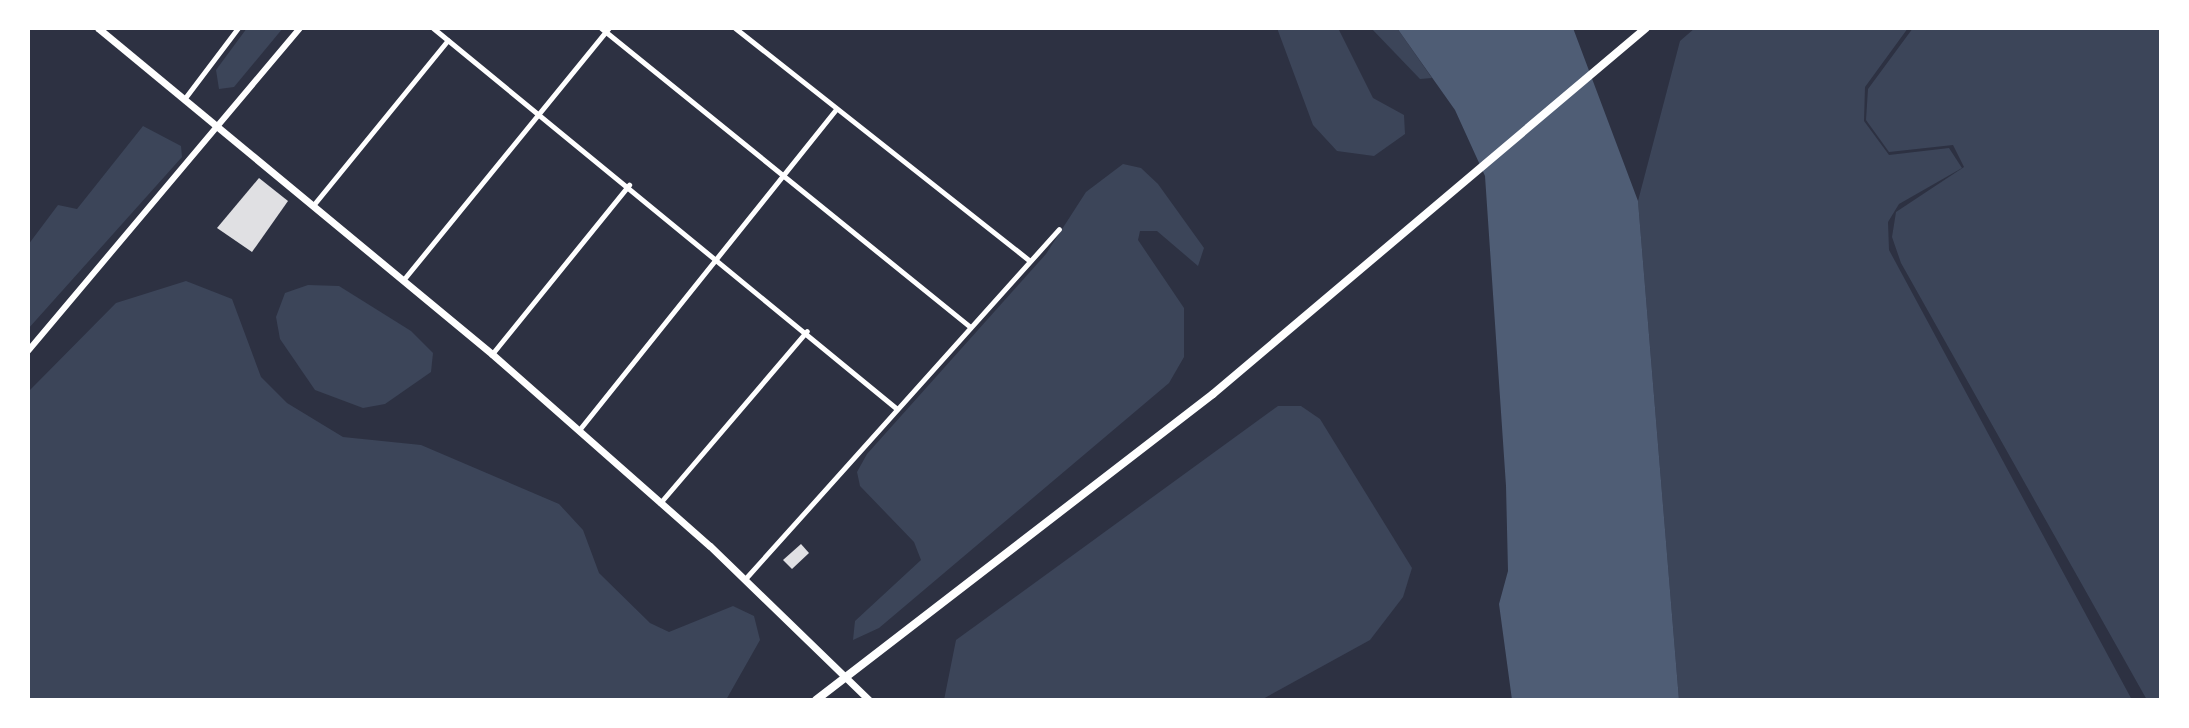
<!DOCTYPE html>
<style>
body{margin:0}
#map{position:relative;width:2189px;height:728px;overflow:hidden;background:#2d3142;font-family:"Crimson Pro",serif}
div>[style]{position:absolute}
.green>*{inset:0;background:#3c4559}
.water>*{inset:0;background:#4f5d75}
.building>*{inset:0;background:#e0e0e3}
.minor>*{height:5px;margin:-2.5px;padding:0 2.5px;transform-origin:2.5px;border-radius:2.5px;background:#fff}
.tertiary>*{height:6px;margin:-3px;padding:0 3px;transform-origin:3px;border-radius:3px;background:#fff}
.secondary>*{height:7px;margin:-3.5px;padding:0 3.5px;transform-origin:3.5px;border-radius:3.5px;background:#fff}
.trunk>*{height:8px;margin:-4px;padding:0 4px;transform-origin:4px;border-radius:4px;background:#fff}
span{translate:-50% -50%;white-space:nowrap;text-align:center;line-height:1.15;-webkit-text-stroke:6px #fff;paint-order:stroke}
.frame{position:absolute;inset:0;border:30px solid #fff;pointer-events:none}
</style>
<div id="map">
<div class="green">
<i style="clip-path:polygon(247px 28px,283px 28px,234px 87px,219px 89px,216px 70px)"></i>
<i style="clip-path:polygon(1277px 28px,1338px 28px,1373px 98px,1404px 115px,1405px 134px,1374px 156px,1337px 151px,1313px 125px)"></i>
<i style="clip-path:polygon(1371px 28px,1397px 28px,1432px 78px,1420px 79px)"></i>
<i style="clip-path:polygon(1695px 28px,1908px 28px,1865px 87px,1864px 121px,1889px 155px,1949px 148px,1962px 168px,1899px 204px,1888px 222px,1889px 250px,2132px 700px,1679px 700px,1638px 201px,1680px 41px)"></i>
<i style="clip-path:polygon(1913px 28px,2161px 28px,2161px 700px,2147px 700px,1901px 263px,1892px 237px,1896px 212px,1964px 167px,1953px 145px,1889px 152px,1866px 120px,1868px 89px)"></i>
<i style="clip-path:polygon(143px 126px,181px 146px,182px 157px,28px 329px,28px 245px,58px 205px,77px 209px)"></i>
<i style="clip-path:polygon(1123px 164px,1141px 168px,1158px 184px,1204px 248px,1198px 266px,1157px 231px,1140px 231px,1138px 240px,1184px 308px,1184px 357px,1169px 383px,879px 628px,853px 640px,855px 621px,921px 560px,914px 542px,860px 486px,857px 472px,867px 454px,1046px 254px,1086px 192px)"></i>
<i style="clip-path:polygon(186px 281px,232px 299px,261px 377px,287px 403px,343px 437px,421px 445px,559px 504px,583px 530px,599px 573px,650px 623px,669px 632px,733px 606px,754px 616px,760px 640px,726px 700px,28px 700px,28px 392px,116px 303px)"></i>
<i style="clip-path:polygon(308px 285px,339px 286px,411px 331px,433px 353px,431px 372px,385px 404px,363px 408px,315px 390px,280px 339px,276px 317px,285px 293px)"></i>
<i style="clip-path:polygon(1278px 406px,1301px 406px,1320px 419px,1412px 568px,1403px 597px,1370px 640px,1261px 700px,944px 700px,956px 640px)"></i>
</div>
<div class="water">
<i style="clip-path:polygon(1397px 28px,1573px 28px,1638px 201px,1679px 700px,1512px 700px,1499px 604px,1508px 571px,1506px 486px,1485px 176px,1455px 110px)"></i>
</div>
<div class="building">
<i style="clip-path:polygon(259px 178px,288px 201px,252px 252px,217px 228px)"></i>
<i style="clip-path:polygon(801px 544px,809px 553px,792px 569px,783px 560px)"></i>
</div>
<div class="minor">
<i style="left:433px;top:28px;width:600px;rotate:39.39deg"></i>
<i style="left:601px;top:28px;width:475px;rotate:39deg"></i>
<i style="left:735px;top:28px;width:375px;rotate:38.3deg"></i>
<i style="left:185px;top:98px;width:88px;rotate:-52.9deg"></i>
<i style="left:315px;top:203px;width:210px;rotate:-50.8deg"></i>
<i style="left:404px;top:279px;width:324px;rotate:-50.8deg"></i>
<i style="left:492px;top:354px;width:218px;rotate:-51deg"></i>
<i style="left:579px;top:430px;width:411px;rotate:-51.3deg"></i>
<i style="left:660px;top:503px;width:226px;rotate:-49.5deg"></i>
<i style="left:745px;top:579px;width:470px;rotate:-48.1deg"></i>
</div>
<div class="tertiary">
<i style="left:28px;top:351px;width:422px;rotate:-49.9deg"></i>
</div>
<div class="secondary">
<i style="left:98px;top:28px;width:511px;rotate:39.6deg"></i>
<i style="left:492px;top:354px;width:290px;rotate:41.4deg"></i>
<i style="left:710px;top:546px;width:221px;rotate:44.1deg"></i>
</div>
<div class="trunk">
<i style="left:816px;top:700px;width:501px;rotate:-37.62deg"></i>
<i style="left:1213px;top:394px;width:567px;rotate:-40.21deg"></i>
</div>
<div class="frame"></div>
</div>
